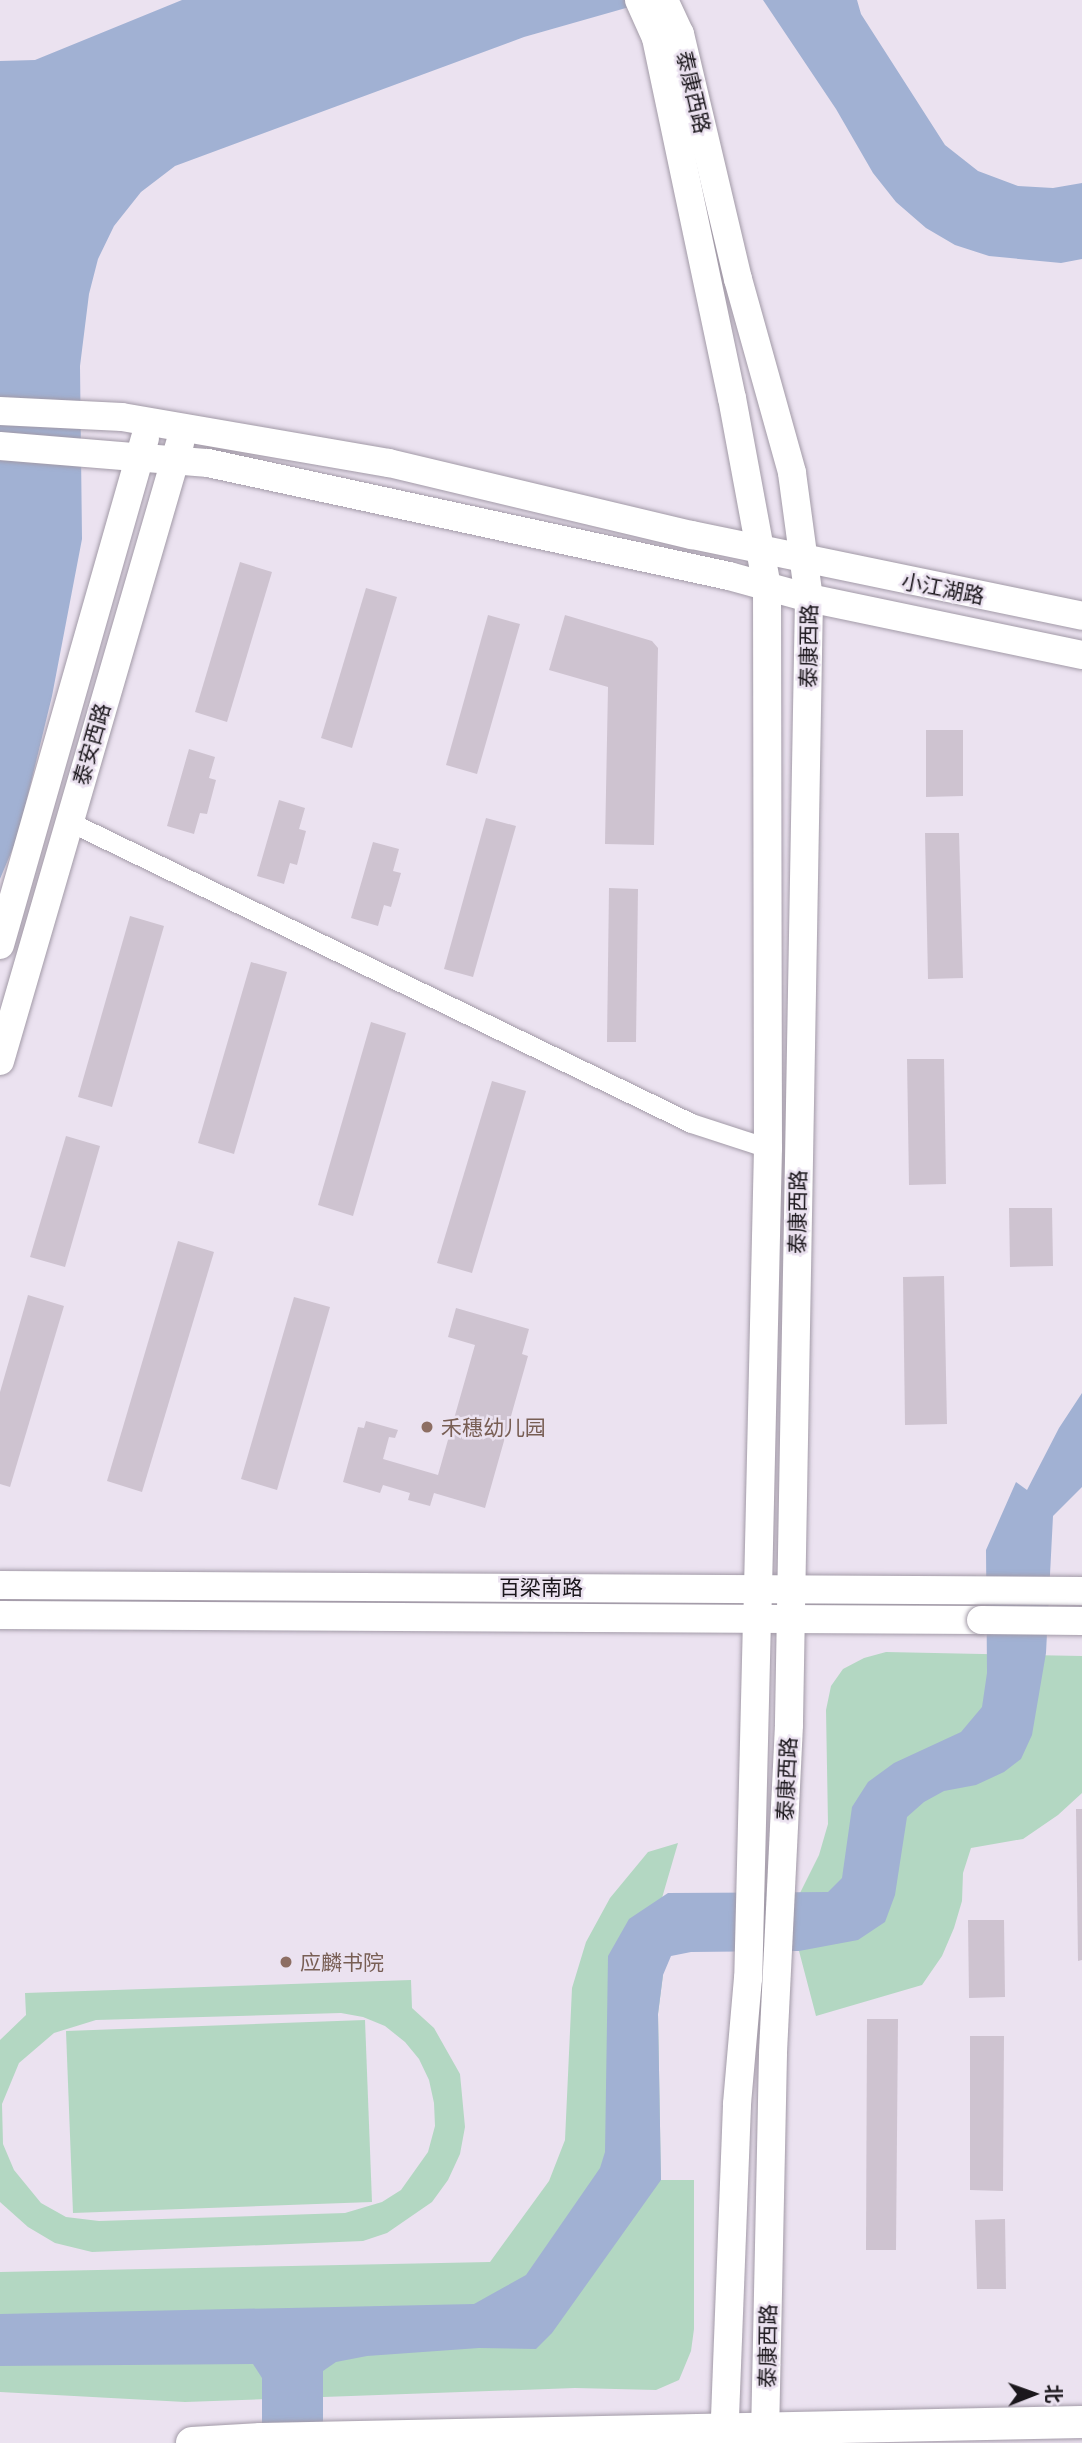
<!DOCTYPE html>
<meta charset="utf-8">
<style>
body{margin:0}
#map{position:relative;width:1082px;height:2443px;overflow:hidden;background:#ebe2f0;font-family:"Asap Condensed","Noto Sans SC",sans-serif}
div>[style]{position:absolute}
.green>*{inset:0;background:#b3d7c2}
.water>*{inset:0;background:#a1b1d3}
.building>*{inset:0;background:#cec3d0}
.roads{filter:drop-shadow(0 0 2px #a29aa7) drop-shadow(0 0 2px #a29aa7)}
.street>*{height:19px;margin:-9.5px;padding:0 9.5px;transform-origin:9.5px;border-radius:9.5px;background:#fff}
.secondary>*{height:28px;margin:-14px;padding:0 14px;transform-origin:14px;border-radius:14px;background:#fff}
.primary>*{height:32px;margin:-16px;padding:0 16px;transform-origin:16px;border-radius:16px;background:#fff}
.bridges{filter:drop-shadow(0 0 2px #a29aa7) drop-shadow(0 0 2px #a29aa7)}
.secondary-bridge>*{height:28px;margin:-14px;padding:0 14px;transform-origin:14px;border-radius:14px;background:#fff}
.dots>*{width:19px;height:19px;translate:-50% -50%;box-sizing:border-box;border:4px solid #ebe2f0;border-radius:50%}
span{translate:-50% -50%;white-space:nowrap;text-align:center;line-height:1.15;-webkit-text-stroke:5px #ebe2f0;paint-order:stroke}
.street-label{font-size:21px;color:#1b171c}
.education-label{font-size:21px;color:#785e54}
.left{translate:0 -50%;text-align:left}
.north{position:absolute;left:998px;top:2359px;width:70px;height:70px;-webkit-text-stroke:5px #ebe2f0;paint-order:stroke;rotate:89deg;font-size:19px;font-weight:700;line-height:28px;text-align:center;color:#1b171c}
.north::after{content:'';display:block;margin:auto;width:24px;height:32px;background:#1b171c;clip-path:polygon(50% 0,100% 100%,50% 72%,0 100%)}
</style>
<div id="map">
<div class="green">
<i style="clip-path:polygon(886px 1652px,1082px 1656px,1082px 1793px,1058px 1815px,1023px 1839px,971px 1848px,963px 1873px,962px 1901px,954px 1928px,942px 1956px,922px 1985px,816px 2016px,799px 1951px,800px 1893px,819px 1855px,828px 1824px,826px 1710px,831px 1686px,843px 1669px,864px 1658px)"></i>
<i style="clip-path:polygon(678px 1843px,662px 1898px,663px 1975px,658px 2014px,661px 2180px,694px 2180px,694px 2329px,691px 2351px,679px 2380px,656px 2390px,575px 2388px,185px 2402px,0 2392px,0 2272px,490px 2262px,549px 2181px,565px 2140px,572px 1988px,586px 1942px,610px 1898px,648px 1852px)"></i>
<i style="clip-path:polygon(evenodd,411px 1980px,412px 2008px,434px 2028px,460px 2074px,465px 2127px,460px 2154px,448px 2180px,432px 2202px,387px 2233px,363px 2241px,92px 2252px,55px 2243px,28px 2227px,0 2202px,0 2040px,26px 2015px,25px 1993px,411px 1980px,341px 2013px,363px 2017px,385px 2026px,405px 2042px,419px 2059px,429px 2080px,434px 2103px,435px 2126px,428px 2152px,401px 2190px,382px 2202px,345px 2213px,99px 2221px,66px 2217px,41px 2203px,14px 2170px,3px 2144px,2px 2104px,19px 2063px,54px 2033px,96px 2020px,341px 2013px)"></i>
<i style="clip-path:polygon(365px 2020px,372px 2202px,73px 2213px,66px 2031px)"></i>
</div>
<div class="water">
<i style="clip-path:polygon(182px 0,654px 0,524px 37px,175px 166px,141px 192px,114px 226px,98px 259px,89px 294px,80px 366px,82px 539px,52px 696px,18px 836px,0 879px,0 61px,35px 60px)"></i>
<i style="clip-path:polygon(763px 0,857px 0,861px 14px,945px 145px,978px 171px,1018px 186px,1053px 188px,1082px 183px,1082px 259px,1061px 263px,989px 256px,955px 245px,926px 228px,896px 202px,873px 173px,836px 109px)"></i>
<i style="clip-path:polygon(1082px 1393px,1082px 1487px,1053px 1516px,1046px 1653px,1032px 1735px,1021px 1759px,1004px 1772px,976px 1785px,944px 1791px,924px 1802px,907px 1817px,895px 1895px,885px 1922px,858px 1940px,799px 1951px,691px 1952px,671px 1956px,663px 1975px,658px 2014px,661px 2180px,552px 2333px,536px 2349px,479px 2348px,367px 2356px,336px 2362px,323px 2371px,323px 2443px,262px 2443px,262px 2378px,253px 2364px,0 2366px,0 2314px,474px 2304px,526px 2275px,600px 2168px,605px 2152px,608px 1956px,629px 1919px,668px 1893px,828px 1892px,842px 1878px,852px 1807px,868px 1782px,894px 1763px,961px 1732px,982px 1707px,987px 1673px,986px 1550px,1016px 1482px,1027px 1490px,1059px 1428px)"></i>
</div>
<div class="building">
<i style="clip-path:polygon(240px 562px,272px 572px,227px 722px,195px 712px)"></i>
<i style="clip-path:polygon(366px 588px,397px 597px,352px 748px,321px 738px)"></i>
<i style="clip-path:polygon(488px 615px,520px 624px,477px 774px,446px 765px)"></i>
<i style="clip-path:polygon(565px 615px,652px 641px,658px 648px,654px 845px,605px 844px,608px 687px,549px 670px)"></i>
<i style="clip-path:polygon(926px 730px,963px 730px,963px 796px,926px 797px)"></i>
<i style="clip-path:polygon(189px 749px,215px 757px,209px 778px,216px 780px,207px 814px,200px 813px,194px 834px,167px 826px)"></i>
<i style="clip-path:polygon(279px 800px,305px 808px,299px 829px,306px 831px,297px 865px,290px 863px,284px 884px,257px 876px)"></i>
<i style="clip-path:polygon(486px 818px,516px 826px,473px 977px,444px 969px)"></i>
<i style="clip-path:polygon(925px 833px,959px 833px,963px 978px,928px 979px)"></i>
<i style="clip-path:polygon(373px 842px,399px 849px,393px 871px,401px 873px,391px 907px,384px 905px,378px 926px,351px 918px)"></i>
<i style="clip-path:polygon(609px 888px,638px 889px,636px 1042px,607px 1042px)"></i>
<i style="clip-path:polygon(130px 916px,164px 926px,112px 1107px,78px 1097px)"></i>
<i style="clip-path:polygon(251px 962px,287px 972px,234px 1154px,198px 1143px)"></i>
<i style="clip-path:polygon(371px 1022px,406px 1033px,353px 1216px,318px 1205px)"></i>
<i style="clip-path:polygon(907px 1059px,944px 1059px,946px 1184px,909px 1185px)"></i>
<i style="clip-path:polygon(492px 1081px,526px 1091px,472px 1273px,437px 1263px)"></i>
<i style="clip-path:polygon(66px 1136px,100px 1146px,65px 1267px,30px 1257px)"></i>
<i style="clip-path:polygon(1009px 1208px,1052px 1208px,1053px 1266px,1010px 1267px)"></i>
<i style="clip-path:polygon(178px 1241px,214px 1252px,142px 1492px,107px 1481px)"></i>
<i style="clip-path:polygon(944px 1276px,947px 1424px,905px 1425px,903px 1277px)"></i>
<i style="clip-path:polygon(28px 1295px,64px 1306px,10px 1487px,0 1484px,0 1392px)"></i>
<i style="clip-path:polygon(294px 1297px,330px 1307px,277px 1490px,241px 1479px)"></i>
<i style="clip-path:polygon(456px 1308px,529px 1329px,522px 1354px,528px 1356px,485px 1508px,434px 1493px,430px 1506px,408px 1500px,410px 1493px,383px 1485px,380px 1493px,343px 1482px,358px 1427px,364px 1428px,366px 1421px,398px 1430px,395px 1438px,389px 1437px,383px 1459px,438px 1475px,475px 1345px,448px 1337px)"></i>
<i style="clip-path:polygon(1076px 1809px,1082px 1809px,1082px 1960px,1078px 1961px)"></i>
<i style="clip-path:polygon(968px 1920px,1004px 1920px,1005px 1997px,969px 1998px)"></i>
<i style="clip-path:polygon(867px 2019px,898px 2019px,896px 2250px,866px 2250px)"></i>
<i style="clip-path:polygon(970px 2036px,1004px 2036px,1003px 2191px,970px 2190px)"></i>
<i style="clip-path:polygon(1005px 2219px,1006px 2289px,977px 2289px,975px 2220px)"></i>
</div>
<div class="roads">
<div class="street">
<i style="left:68px;top:821px;width:692px;rotate:25.86deg"></i>
<i style="left:691px;top:1123px;width:81px;rotate:18deg"></i>
</div>
<div class="secondary">
<i style="left:639px;top:0;width:42px;rotate:65.9deg"></i>
<i style="left:656px;top:38px;width:368px;rotate:78.1deg"></i>
<i style="left:732px;top:398px;width:192px;rotate:79.5deg"></i>
<i style="left:767px;top:587px;width:561px;rotate:89.9deg"></i>
<i style="left:768px;top:1148px;width:471px;rotate:91.3deg"></i>
<i style="left:757px;top:1619px;width:359px;rotate:91.4deg"></i>
<i style="left:748px;top:1978px;width:127px;rotate:95deg"></i>
<i style="left:737px;top:2105px;width:338px;rotate:92.2deg"></i>
<i style="left:664px;top:0;width:38px;rotate:65deg"></i>
<i style="left:680px;top:34px;width:252px;rotate:76.7deg"></i>
<i style="left:738px;top:279px;width:201px;rotate:74.4deg"></i>
<i style="left:792px;top:473px;width:126px;rotate:82.3deg"></i>
<i style="left:809px;top:598px;width:1127px;rotate:91.02deg"></i>
<i style="left:789px;top:1725px;width:329px;rotate:92.8deg"></i>
<i style="left:773px;top:2054px;width:389px;rotate:91.2deg"></i>
<i style="left:0;top:411px;width:122px;rotate:2.8deg"></i>
<i style="left:122px;top:417px;width:271px;rotate:9.8deg"></i>
<i style="left:389px;top:463px;width:311px;rotate:13.4deg"></i>
<i style="left:692px;top:535px;width:398px;rotate:11.7deg"></i>
<i style="left:0;top:446px;width:209px;rotate:4.7deg"></i>
<i style="left:208px;top:463px;width:533px;rotate:12.24deg"></i>
<i style="left:729px;top:576px;width:83px;rotate:15.4deg"></i>
<i style="left:809px;top:598px;width:279px;rotate:11.8deg"></i>
<i style="left:0;top:945px;width:527px;rotate:-74.04deg"></i>
<i style="left:0;top:1061px;width:644px;rotate:-73.76deg"></i>
<i style="left:0;top:1585px;width:1082px;rotate:0.32deg"></i>
<i style="left:0;top:1615px;width:981px;rotate:0.29deg"></i>
</div>
<div class="primary">
<i style="left:192px;top:2443px;width:69px;rotate:-3.3deg"></i>
<i style="left:261px;top:2439px;width:821px;rotate:-1.19deg"></i>
</div>
</div>
<div class="bridges">
<div class="secondary-bridge">
<i style="left:981px;top:1620px;width:101px;rotate:0.6deg"></i>
</div>
</div>
<div class="dots">
<i style="left:427px;top:1427px;background:#8d6e63"></i>
<i style="left:286px;top:1962px;background:#8d6e63"></i>
</div>
<div class="street-label">
<span style="left:694px;top:92px;rotate:77deg">泰康西路</span>
<span style="left:943px;top:588px;rotate:11deg">小江湖路</span>
<span style="left:808px;top:646px;rotate:-89deg">泰康西路</span>
<span style="left:91px;top:744px;rotate:-74deg">泰安西路</span>
<span style="left:797px;top:1212px;rotate:-89deg">泰康西路</span>
<span style="left:541px;top:1587px">百梁南路</span>
<span style="left:786px;top:1779px;rotate:-87deg">泰康西路</span>
<span style="left:767px;top:2346px;rotate:-89deg">泰康西路</span>
</div>
<div class="education-label">
<span class="left" style="left:441px;top:1427px">禾穗幼儿园</span>
<span class="left" style="left:300px;top:1962px">应麟书院</span>
</div>
<div class="north">北</div>
</div>
